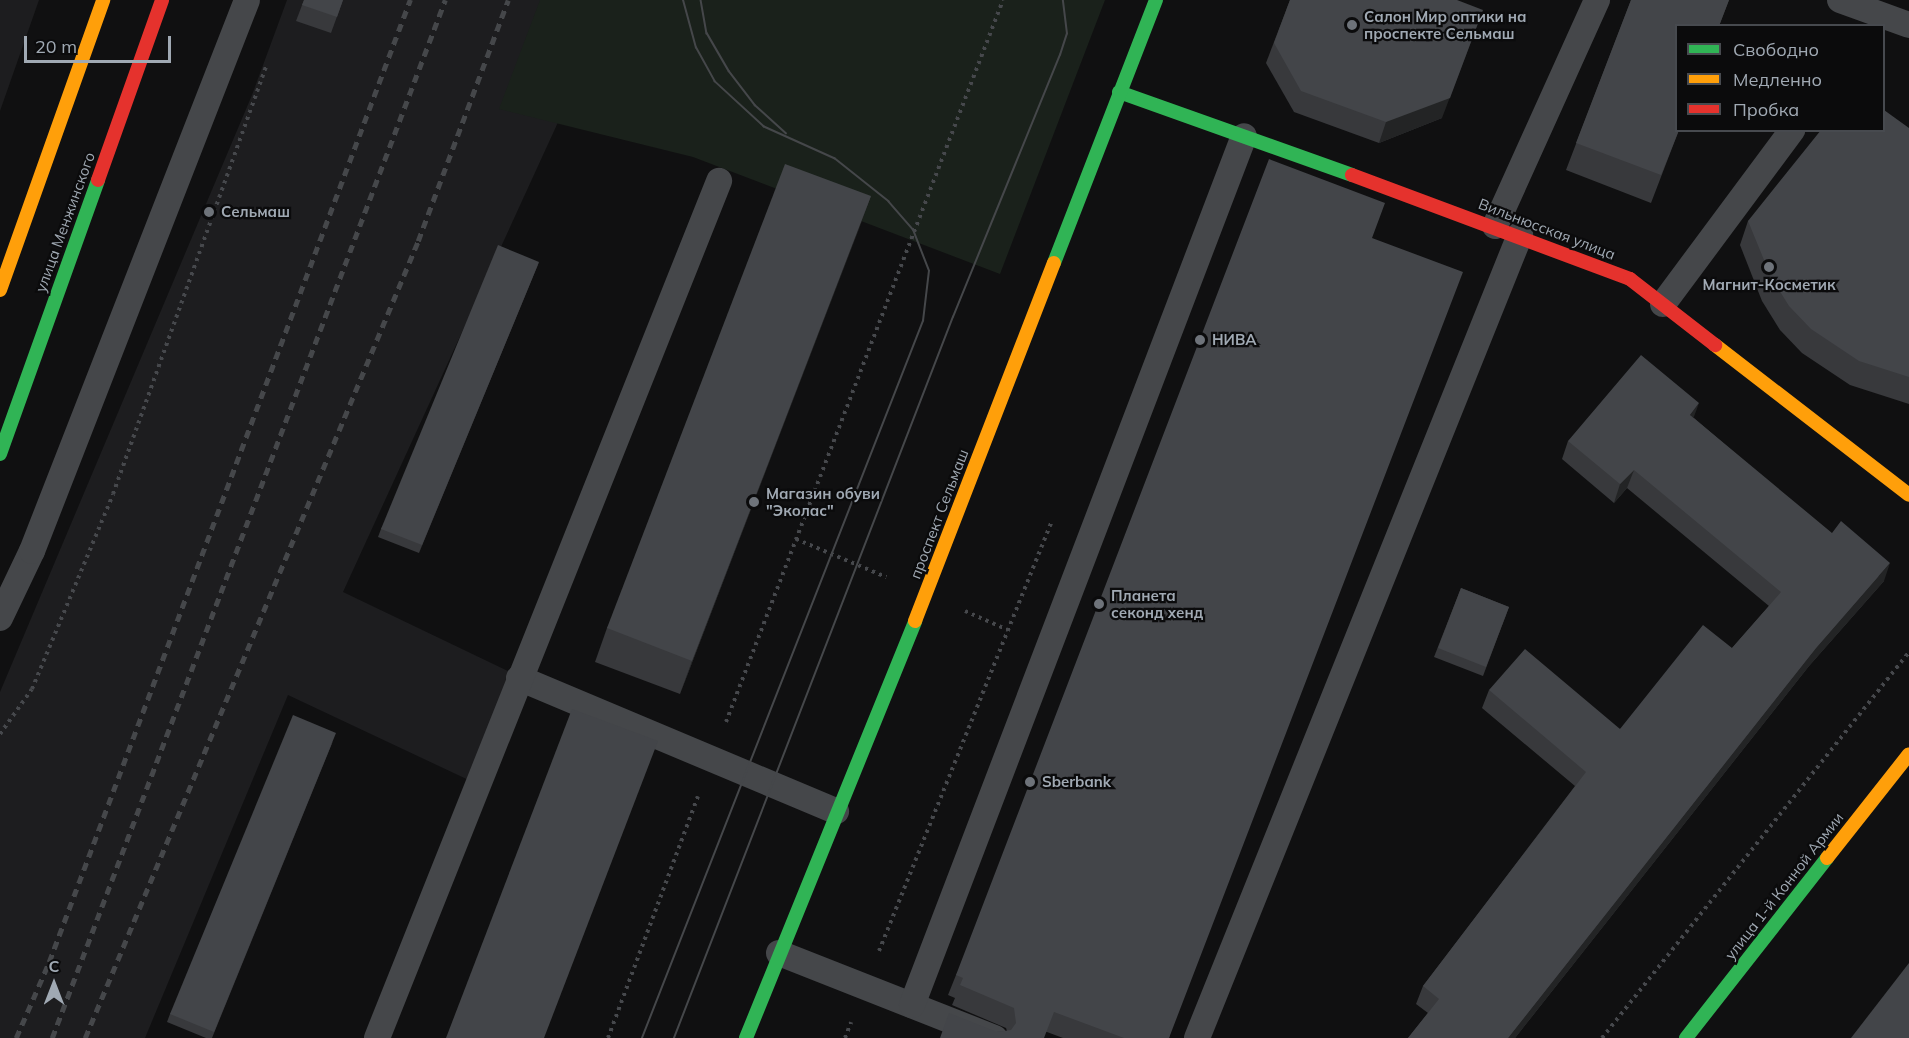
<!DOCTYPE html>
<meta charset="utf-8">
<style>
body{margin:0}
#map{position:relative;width:1909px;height:1038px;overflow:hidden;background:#101011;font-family:Mulish,sans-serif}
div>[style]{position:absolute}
.built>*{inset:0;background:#1d1d1f}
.green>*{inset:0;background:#1a211b}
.path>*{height:4px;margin-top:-2px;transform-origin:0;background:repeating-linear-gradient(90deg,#46484c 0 3px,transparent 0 7.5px)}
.lane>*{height:26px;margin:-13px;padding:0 13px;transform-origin:13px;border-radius:13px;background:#45474a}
.fast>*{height:14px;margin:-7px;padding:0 7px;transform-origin:7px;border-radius:7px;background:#30b455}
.slow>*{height:14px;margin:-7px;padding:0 7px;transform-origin:7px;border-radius:7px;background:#ff9f0a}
.jam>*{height:14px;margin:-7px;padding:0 7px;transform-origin:7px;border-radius:7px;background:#e5322d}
.tram>*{height:1.5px;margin:-0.75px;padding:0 0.75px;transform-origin:0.75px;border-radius:0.75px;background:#45474a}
.rail>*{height:4.5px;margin-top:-2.25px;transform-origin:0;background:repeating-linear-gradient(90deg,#45474a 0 8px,transparent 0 14px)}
.wall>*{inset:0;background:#38393c}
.shaded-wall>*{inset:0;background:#232425}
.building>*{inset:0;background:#434549}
.dots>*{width:16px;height:16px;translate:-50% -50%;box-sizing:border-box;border:3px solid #0b0b0c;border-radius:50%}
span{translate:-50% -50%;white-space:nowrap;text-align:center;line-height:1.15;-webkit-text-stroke:4.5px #0b0b0c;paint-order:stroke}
.poi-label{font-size:15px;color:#a0a9b3;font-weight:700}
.left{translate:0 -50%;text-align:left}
.street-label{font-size:15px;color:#a0a9b3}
.legend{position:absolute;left:1675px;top:24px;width:210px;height:108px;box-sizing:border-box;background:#0b0b0c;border:2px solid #474a4f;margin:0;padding:8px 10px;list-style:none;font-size:18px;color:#a0a9b3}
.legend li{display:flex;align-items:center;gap:12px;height:30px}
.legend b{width:30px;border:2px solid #474a4f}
.north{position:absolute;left:24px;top:954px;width:60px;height:60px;-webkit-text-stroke:4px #0b0b0c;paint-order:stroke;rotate:0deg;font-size:16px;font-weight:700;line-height:24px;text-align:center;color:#a0a9b3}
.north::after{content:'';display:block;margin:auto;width:21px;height:27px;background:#a0a9b3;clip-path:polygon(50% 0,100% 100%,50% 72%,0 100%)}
.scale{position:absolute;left:24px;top:36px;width:147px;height:27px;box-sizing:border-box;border:3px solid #a0a9b3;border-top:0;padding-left:8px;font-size:18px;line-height:21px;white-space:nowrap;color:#a0a9b3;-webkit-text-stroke:4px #0b0b0c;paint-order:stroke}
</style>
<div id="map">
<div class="built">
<i style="clip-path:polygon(0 0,39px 0,0 111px)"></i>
<i style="clip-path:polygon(287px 0,614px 0,343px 592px,512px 673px,475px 783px,288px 695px,145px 1038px,0 1038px,0 692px,252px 95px)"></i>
</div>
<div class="green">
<i style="clip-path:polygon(540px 0,1105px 0,1000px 274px,693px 157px,499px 109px)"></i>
</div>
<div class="path">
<i style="left:796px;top:539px;width:98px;rotate:22.9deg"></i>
<i style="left:965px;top:611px;width:47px;rotate:23.8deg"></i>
<i style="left:726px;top:722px;width:773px;rotate:-69.01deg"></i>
<i style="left:0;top:734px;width:55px;rotate:-54.6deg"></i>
<i style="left:32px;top:689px;width:211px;rotate:-67.4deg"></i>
<i style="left:113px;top:494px;width:456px;rotate:-70.3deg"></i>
<i style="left:879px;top:951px;width:463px;rotate:-68.1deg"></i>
<i style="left:608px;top:1038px;width:258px;rotate:-69.6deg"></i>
<i style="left:845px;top:1038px;width:17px;rotate:-69deg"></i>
<i style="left:1602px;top:1038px;width:493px;rotate:-51.5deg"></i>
</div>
<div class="lane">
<i style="left:1840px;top:0;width:73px;rotate:19.9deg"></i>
<i style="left:1495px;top:226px;width:248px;rotate:-65.7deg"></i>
<i style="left:1663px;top:304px;width:217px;rotate:-53.4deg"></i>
<i style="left:0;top:618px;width:74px;rotate:-64.5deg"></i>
<i style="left:32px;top:551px;width:591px;rotate:-68.68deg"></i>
<i style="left:519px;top:678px;width:344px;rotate:22.8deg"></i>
<i style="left:779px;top:953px;width:232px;rotate:21.5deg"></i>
<i style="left:912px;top:1005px;width:930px;rotate:-69.09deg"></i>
<i style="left:377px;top:1038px;width:923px;rotate:-68.24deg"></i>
<i style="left:1197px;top:1038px;width:866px;rotate:-68.09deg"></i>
</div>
<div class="fast">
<i style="left:1119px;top:92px;width:247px;rotate:19.6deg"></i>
<i style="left:1054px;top:263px;width:282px;rotate:-68.8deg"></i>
<i style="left:0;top:454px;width:291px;rotate:-70.3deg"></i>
<i style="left:746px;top:1038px;width:450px;rotate:-67.9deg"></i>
<i style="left:1686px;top:1038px;width:229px;rotate:-51.9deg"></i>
</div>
<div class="slow">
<i style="left:0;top:290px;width:308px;rotate:-70.4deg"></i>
<i style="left:1715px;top:345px;width:245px;rotate:37.7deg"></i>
<i style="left:915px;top:621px;width:384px;rotate:-68.8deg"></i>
<i style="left:1827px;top:858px;width:132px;rotate:-51.7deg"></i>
</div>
<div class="jam">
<i style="left:1352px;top:175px;width:297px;rotate:20.5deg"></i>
<i style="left:1630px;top:279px;width:108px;rotate:37.8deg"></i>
<i style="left:98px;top:180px;width:191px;rotate:-70.4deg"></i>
</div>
<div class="tram">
<i style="left:701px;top:0;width:34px;rotate:80deg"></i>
<i style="left:707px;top:33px;width:44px;rotate:59.9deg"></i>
<i style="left:729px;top:71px;width:43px;rotate:52.6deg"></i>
<i style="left:755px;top:105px;width:42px;rotate:42.1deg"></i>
<i style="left:642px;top:1038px;width:770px;rotate:-68.6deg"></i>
<i style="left:923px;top:321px;width:50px;rotate:-83.2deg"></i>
<i style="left:929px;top:271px;width:44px;rotate:-111.3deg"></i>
<i style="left:913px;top:230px;width:37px;rotate:-131deg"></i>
<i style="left:889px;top:202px;width:69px;rotate:-141.5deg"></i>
<i style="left:835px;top:159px;width:78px;rotate:-155.7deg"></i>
<i style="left:764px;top:127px;width:67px;rotate:-137.4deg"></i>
<i style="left:715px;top:82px;width:39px;rotate:-119deg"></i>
<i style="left:696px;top:48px;width:50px;rotate:-105.2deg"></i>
<i style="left:674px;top:1038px;width:773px;rotate:-68.85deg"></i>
<i style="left:953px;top:317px;width:283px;rotate:-67.8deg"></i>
<i style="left:1060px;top:55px;width:22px;rotate:-72deg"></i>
<i style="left:1067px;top:34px;width:34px;rotate:-97deg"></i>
</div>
<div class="rail">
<i style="left:16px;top:1038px;width:83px;rotate:-66.5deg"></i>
<i style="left:49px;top:962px;width:1028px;rotate:-69.43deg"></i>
<i style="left:52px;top:1038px;width:1110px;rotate:-69.26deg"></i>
<i style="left:85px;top:1038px;width:864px;rotate:-67.32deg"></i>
<i style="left:418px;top:241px;width:257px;rotate:-69.5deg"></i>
</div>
<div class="wall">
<i style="clip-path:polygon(304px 0,343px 0,331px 33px,296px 21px)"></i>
<i style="clip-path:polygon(1290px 0,1442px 118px,1379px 143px,1294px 112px,1266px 63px)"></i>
<i style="clip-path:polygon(1631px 0,1729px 0,1719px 26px,1677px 26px,1677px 130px,1679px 130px,1651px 203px,1566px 170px)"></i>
<i style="clip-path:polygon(1909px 128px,1909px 404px,1850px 385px,1802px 353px,1780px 330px,1762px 301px,1740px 245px,1748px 221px)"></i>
<i style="clip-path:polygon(871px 196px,680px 694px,595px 662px,607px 628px)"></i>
<i style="clip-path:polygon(1372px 238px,1169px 1038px,1063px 1038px,1047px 1032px,997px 1032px,1007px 1031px,1006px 1028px,952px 1005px,955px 998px,948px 995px,956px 975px)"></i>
<i style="clip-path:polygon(539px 262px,419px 553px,378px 537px,381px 529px)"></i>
<i style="clip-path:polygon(1694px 418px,1884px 581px,1809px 666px,1515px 1038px,1408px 1038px,1428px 1013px,1416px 1004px,1423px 986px,1575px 786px,1482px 708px,1489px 690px,1620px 729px,1732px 648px,1769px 606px,1627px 488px,1614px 503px,1562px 459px,1568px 441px)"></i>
<i style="clip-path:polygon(1461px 588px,1509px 607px,1483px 676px,1434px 657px)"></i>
<i style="clip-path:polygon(333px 741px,212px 1038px,206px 1038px,167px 1022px,170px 1014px)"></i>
</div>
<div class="shaded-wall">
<i style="clip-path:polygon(1483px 10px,1442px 118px,1379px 143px,1386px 122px)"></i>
<i style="clip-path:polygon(871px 196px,859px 229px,680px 694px,692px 661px)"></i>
<i style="clip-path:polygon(1699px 403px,1692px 422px,1690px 415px)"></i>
<i style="clip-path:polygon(1634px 470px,1627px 488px,1614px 503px,1620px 484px)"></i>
<i style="clip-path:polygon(1890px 563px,1884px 581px,1809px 666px,1515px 1038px,1508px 1038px,1816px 648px)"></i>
</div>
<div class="building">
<i style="clip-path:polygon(304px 0,343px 0,337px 17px,302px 5px)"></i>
<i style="clip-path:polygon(1290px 0,1457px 0,1483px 10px,1450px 98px,1386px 122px,1301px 91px,1274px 43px)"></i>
<i style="clip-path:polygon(1631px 0,1729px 0,1719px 26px,1677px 26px,1677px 130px,1679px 130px,1661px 175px,1576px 143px)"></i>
<i style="clip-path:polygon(1884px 110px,1909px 128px,1909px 377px,1859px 361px,1811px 329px,1789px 306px,1771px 277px,1748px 221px,1821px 130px,1884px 130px)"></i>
<i style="clip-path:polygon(1269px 159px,1385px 203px,1372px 238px,1463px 272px,1169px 1038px,1124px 1038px,1054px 1012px,1044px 1038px,940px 1038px,949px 1013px,997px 1032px,1011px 1030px,1016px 1023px,1014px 1008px,960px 985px,963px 978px,956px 975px)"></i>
<i style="clip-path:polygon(785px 164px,871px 196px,692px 661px,607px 628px)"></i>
<i style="clip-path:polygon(498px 245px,539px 262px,422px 545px,381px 529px)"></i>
<i style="clip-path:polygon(1641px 355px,1699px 403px,1690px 415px,1832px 533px,1841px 521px,1890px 563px,1816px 648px,1508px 1038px,1408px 1038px,1439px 999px,1423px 986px,1586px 772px,1489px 690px,1525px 649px,1620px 729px,1703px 625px,1732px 648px,1781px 592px,1634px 470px,1620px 484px,1568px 441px)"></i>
<i style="clip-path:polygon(1461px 588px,1509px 607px,1486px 667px,1438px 648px)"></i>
<i style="clip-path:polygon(572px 709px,658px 741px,544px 1038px,446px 1038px)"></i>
<i style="clip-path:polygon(293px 715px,336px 733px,214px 1032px,170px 1014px)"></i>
<i style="clip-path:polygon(1909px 963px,1909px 1038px,1851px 1038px)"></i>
</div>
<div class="dots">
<i style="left:1352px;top:25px;background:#6e737a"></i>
<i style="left:209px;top:212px;background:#6e737a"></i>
<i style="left:1769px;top:267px;background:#6e737a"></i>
<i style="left:1200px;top:340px;background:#6e737a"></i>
<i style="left:754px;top:502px;background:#6e737a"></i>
<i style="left:1099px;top:604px;background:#6e737a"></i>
<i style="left:1030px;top:782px;background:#6e737a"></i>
</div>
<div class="poi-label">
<span class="left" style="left:1364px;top:25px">Салон Мир оптики на<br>проспекте Сельмаш</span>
<span class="left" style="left:221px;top:212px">Сельмаш</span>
<span style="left:1769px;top:285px">Магнит-Косметик</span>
<span class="left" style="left:1212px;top:340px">НИВА</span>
<span class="left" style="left:766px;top:502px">Магазин обуви<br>"Эколас"</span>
<span class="left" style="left:1111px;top:604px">Планета<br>секонд хенд</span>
<span class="left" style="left:1042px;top:782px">Sberbank</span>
</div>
<div class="street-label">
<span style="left:65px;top:222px;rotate:-70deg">улица Менжинского</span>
<span style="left:1547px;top:229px;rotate:21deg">Вильнюсская улица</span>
<span style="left:939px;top:514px;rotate:-69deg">проспект Сельмаш</span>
<span style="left:1784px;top:886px;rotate:-52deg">улица 1-й Конной Армии</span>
</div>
<ul class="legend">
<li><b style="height:8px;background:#30b455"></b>Свободно</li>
<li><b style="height:8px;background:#ff9f0a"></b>Медленно</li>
<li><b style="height:8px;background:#e5322d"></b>Пробка</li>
</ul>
<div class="north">С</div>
<div class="scale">20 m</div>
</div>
